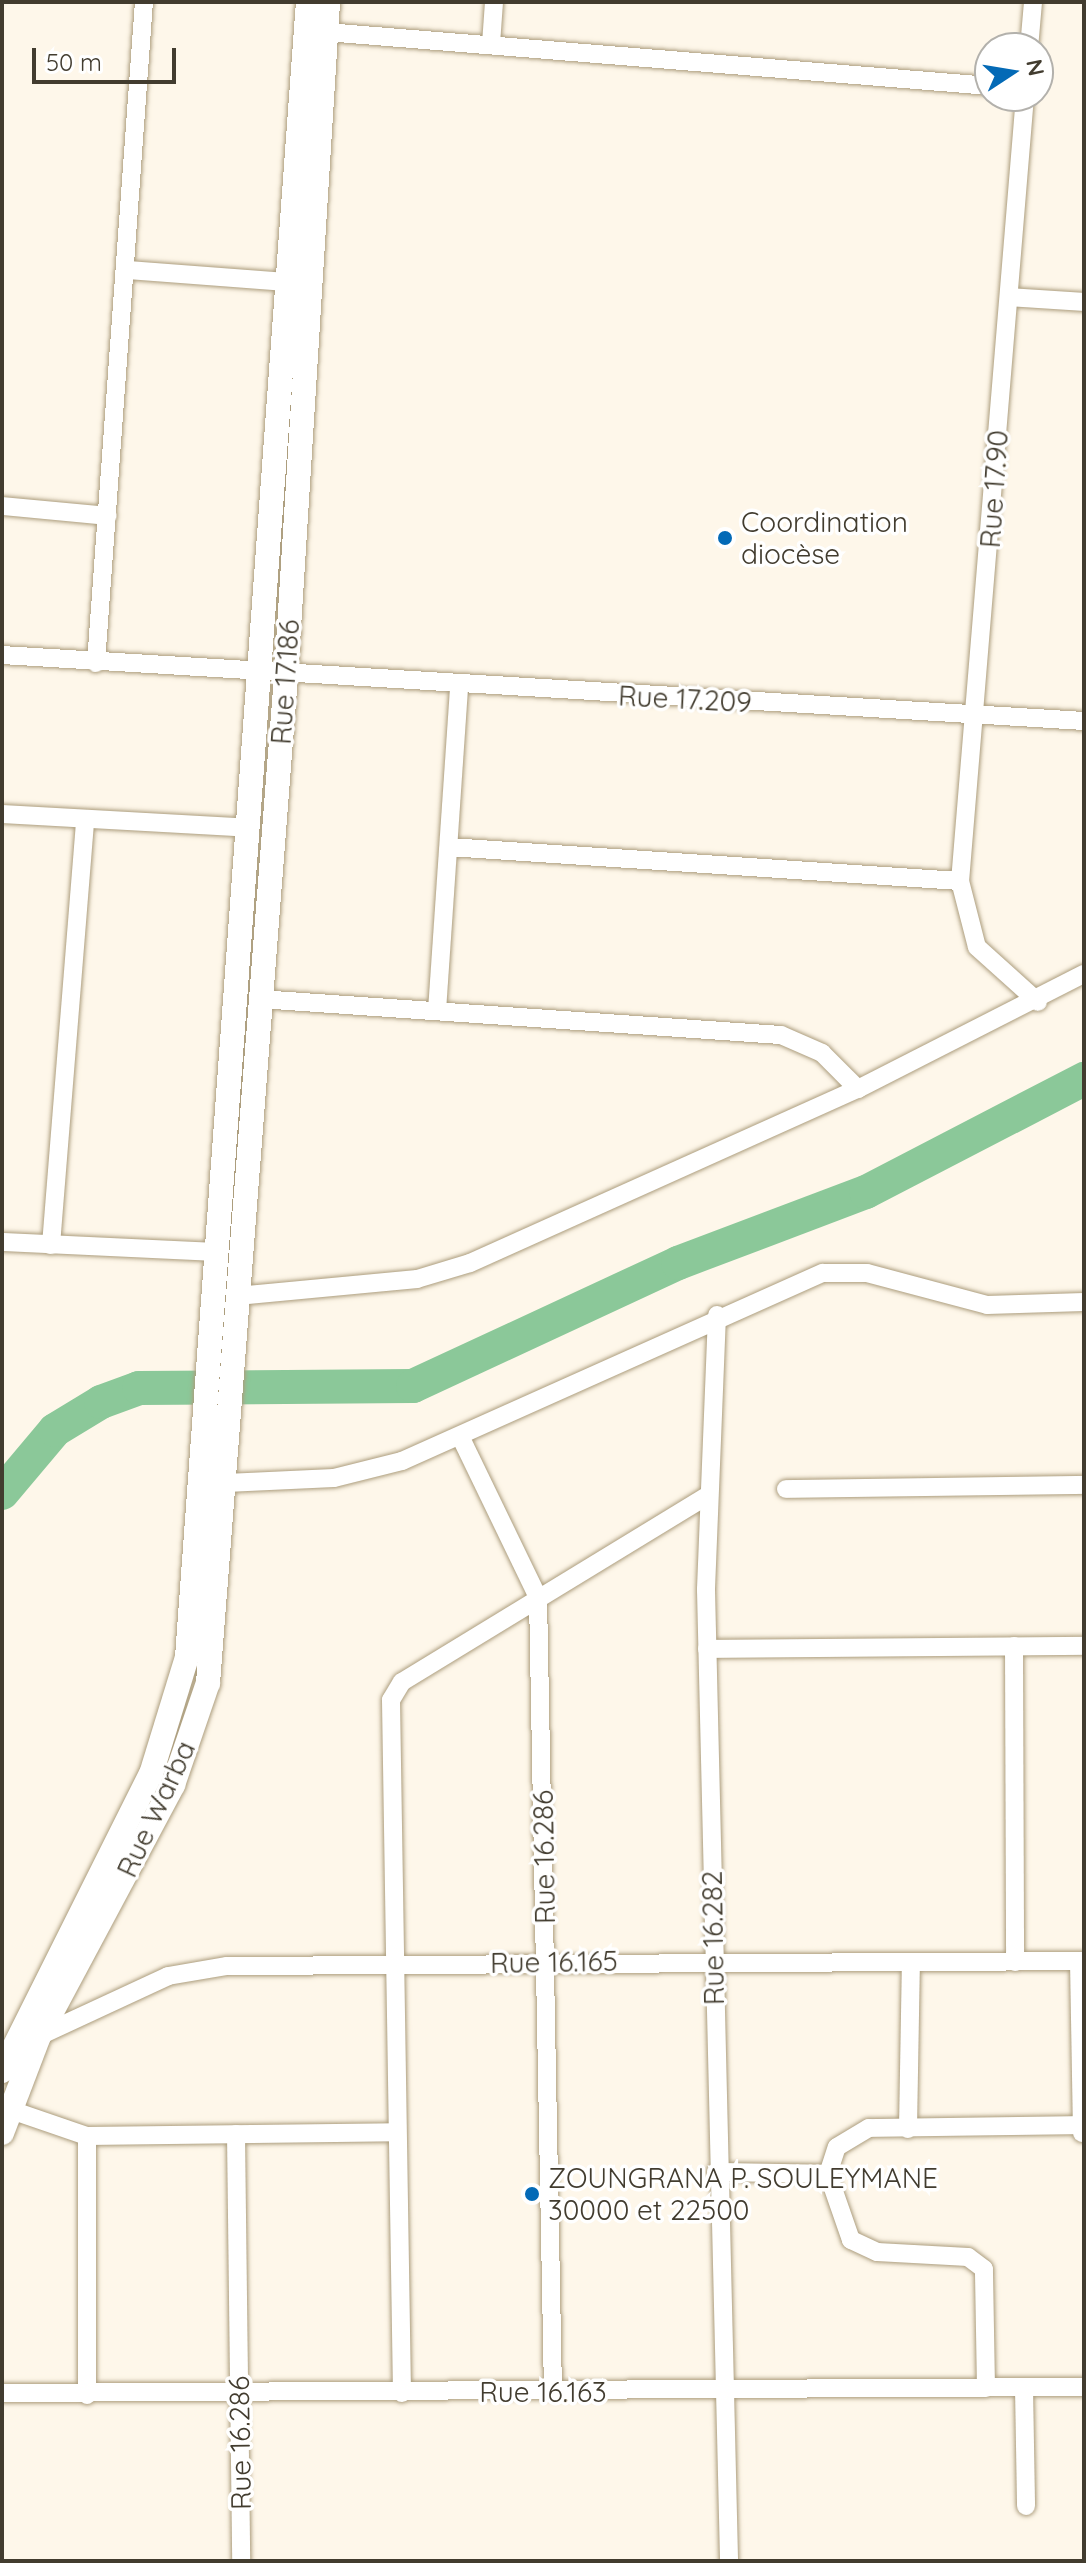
<!DOCTYPE html>
<meta charset="utf-8">
<style>
body{margin:0}
#map{position:relative;width:1086px;height:2563px;overflow:hidden;background:#fef7ea;font-family:Quicksand,sans-serif}
div>[style]{position:absolute}
.river>*{height:34px;margin:-17px;padding:0 17px;transform-origin:17px;border-radius:17px;background:#8bc899}
.roads{filter:drop-shadow(0 0 2px #ac9d7d) drop-shadow(0 0 2px #ac9d7d)}
.street>*{height:18px;margin:-9px;padding:0 9px;transform-origin:9px;border-radius:9px;background:#fff}
.secondary>*{height:24px;margin:-12px;padding:0 12px;transform-origin:12px;border-radius:12px;background:#fff}
.dots>*{width:22px;height:22px;translate:-50% -50%;box-sizing:border-box;border:4px solid #fff;border-radius:50%}
span{translate:-50% -50%;white-space:nowrap;text-align:center;line-height:1.15;-webkit-text-stroke:7px #fff;paint-order:stroke}
.street-label{font-size:28px;color:#423c2f}
.poi-label{font-size:28px;color:#423c2f}
.left{translate:0 -50%;text-align:left}
.frame{position:absolute;inset:0;border:4px solid #423c2f;pointer-events:none}
.north{position:absolute;left:974px;top:32px;width:80px;height:80px;box-sizing:border-box;background:#fff;border:2px solid #b3b1ac;border-radius:50%;rotate:78deg;font-size:22px;font-weight:700;line-height:32px;text-align:center;color:#423c2f}
.north::after{content:'';display:block;margin:auto;width:28px;height:36px;background:#046ab6;clip-path:polygon(50% 0,100% 100%,50% 72%,0 100%)}
.scale{position:absolute;left:32px;top:48px;width:144px;height:36px;box-sizing:border-box;border:4px solid #423c2f;border-top:0;padding-left:10px;font-size:24px;line-height:28px;white-space:nowrap;color:#423c2f;-webkit-text-stroke:6px #fff;paint-order:stroke}
</style>
<div id="map">
<div class="river">
<i style="left:2px;top:1493px;width:82px;rotate:-49.9deg"></i>
<i style="left:55px;top:1430px;width:54px;rotate:-31.3deg"></i>
<i style="left:101px;top:1402px;width:40px;rotate:-20.2deg"></i>
<i style="left:139px;top:1388px;width:274px;rotate:-0.4deg"></i>
<i style="left:413px;top:1386px;width:292px;rotate:-24.9deg"></i>
<i style="left:678px;top:1263px;width:201px;rotate:-20.7deg"></i>
<i style="left:866px;top:1192px;width:246px;rotate:-27.4deg"></i>
</div>
<div class="roads">
<div class="street">
<i style="left:326px;top:32px;width:666px;rotate:4.65deg"></i>
<i style="left:491px;top:44px;width:42px;rotate:-85.9deg"></i>
<i style="left:1029px;top:48px;width:46px;rotate:-85deg"></i>
<i style="left:1025px;top:96px;width:788px;rotate:94.73deg"></i>
<i style="left:960px;top:881px;width:68px;rotate:75.6deg"></i>
<i style="left:977px;top:947px;width:82px;rotate:42deg"></i>
<i style="left:127px;top:270px;width:161px;rotate:4.3deg"></i>
<i style="left:1009px;top:297px;width:75px;rotate:3.8deg"></i>
<i style="left:2px;top:506px;width:106px;rotate:5.4deg"></i>
<i style="left:2px;top:655px;width:1084px;rotate:3.49deg"></i>
<i style="left:96px;top:663px;width:663px;rotate:-85.85deg"></i>
<i style="left:2px;top:814px;width:247px;rotate:3.2deg"></i>
<i style="left:449px;top:847px;width:512px;rotate:3.81deg"></i>
<i style="left:259px;top:999px;width:523px;rotate:3.95deg"></i>
<i style="left:781px;top:1035px;width:45px;rotate:23.7deg"></i>
<i style="left:822px;top:1053px;width:51px;rotate:45deg"></i>
<i style="left:437px;top:1011px;width:326px;rotate:-86.1deg"></i>
<i style="left:2px;top:1242px;width:211px;rotate:2.7deg"></i>
<i style="left:51px;top:1245px;width:427px;rotate:-85.4deg"></i>
<i style="left:237px;top:1296px;width:181px;rotate:-5.4deg"></i>
<i style="left:417px;top:1279px;width:55px;rotate:-16.8deg"></i>
<i style="left:470px;top:1263px;width:425px;rotate:-24.2deg"></i>
<i style="left:858px;top:1089px;width:254px;rotate:-27deg"></i>
<i style="left:717px;top:1315px;width:275px;rotate:92.3deg"></i>
<i style="left:706px;top:1590px;width:971px;rotate:88.64deg"></i>
<i style="left:460px;top:1436px;width:179px;rotate:64.2deg"></i>
<i style="left:538px;top:1597px;width:794px;rotate:88.92deg"></i>
<i style="left:226px;top:1483px;width:108px;rotate:-2.7deg"></i>
<i style="left:334px;top:1478px;width:70px;rotate:-14deg"></i>
<i style="left:402px;top:1461px;width:461px;rotate:-24.1deg"></i>
<i style="left:823px;top:1273px;width:44px"></i>
<i style="left:867px;top:1273px;width:124px;rotate:14.9deg"></i>
<i style="left:987px;top:1305px;width:97px;rotate:-1.8deg"></i>
<i style="left:786px;top:1489px;width:298px;rotate:-0.8deg"></i>
<i style="left:1014px;top:1646px;width:316px;rotate:89.8deg"></i>
<i style="left:707px;top:1649px;width:377px;rotate:-0.5deg"></i>
<i style="left:1079px;top:1961px;width:172px;rotate:89deg"></i>
<i style="left:39px;top:2036px;width:142px;rotate:-24.9deg"></i>
<i style="left:168px;top:1976px;width:60px;rotate:-9.6deg"></i>
<i style="left:227px;top:1966px;width:857px;rotate:-0.33deg"></i>
<i style="left:11px;top:2110px;width:80px;rotate:18.9deg"></i>
<i style="left:87px;top:2136px;width:310px;rotate:-0.7deg"></i>
<i style="left:908px;top:2129px;width:165px;rotate:-89deg"></i>
<i style="left:236px;top:2134px;width:427px;rotate:89.3deg"></i>
<i style="left:87px;top:2136px;width:259px;rotate:90deg"></i>
<i style="left:716px;top:2172px;width:112px;rotate:1deg"></i>
<i style="left:986px;top:2388px;width:119px;rotate:-91deg"></i>
<i style="left:984px;top:2269px;width:20px;rotate:-143deg"></i>
<i style="left:968px;top:2257px;width:91px;rotate:-176.9deg"></i>
<i style="left:877px;top:2252px;width:29px;rotate:-155deg"></i>
<i style="left:851px;top:2240px;width:70px;rotate:-109.2deg"></i>
<i style="left:828px;top:2174px;width:28px;rotate:-72deg"></i>
<i style="left:837px;top:2147px;width:37px;rotate:-31deg"></i>
<i style="left:869px;top:2128px;width:210px;rotate:-0.8deg"></i>
<i style="left:1024px;top:2388px;width:118px;rotate:89deg"></i>
<i style="left:2px;top:2393px;width:1082px;rotate:-0.32deg"></i>
<i style="left:402px;top:2393px;width:693px;rotate:-90.91deg"></i>
<i style="left:391px;top:1700px;width:21px;rotate:-59deg"></i>
<i style="left:402px;top:1682px;width:357px;rotate:-31.4deg"></i>
</div>
<div class="secondary">
<i style="left:2px;top:2071px;width:332px;rotate:-63.4deg"></i>
<i style="left:151px;top:1774px;width:122px;rotate:-72.9deg"></i>
<i style="left:187px;top:1657px;width:1659px;rotate:-85.82deg"></i>
<i style="left:2px;top:2133px;width:104px;rotate:-69.1deg"></i>
<i style="left:39px;top:2036px;width:285px;rotate:-61.9deg"></i>
<i style="left:173px;top:1785px;width:108px;rotate:-71.1deg"></i>
<i style="left:208px;top:1683px;width:1010px;rotate:-85.57deg"></i>
<i style="left:286px;top:676px;width:675px;rotate:-86.43deg"></i>
</div>
</div>
<div class="dots">
<i style="left:725px;top:538px;background:#046ab6"></i>
<i style="left:532px;top:2194px;background:#046ab6"></i>
</div>
<div class="street-label">
<span style="left:994px;top:489px;rotate:-86deg">Rue 17.90</span>
<span style="left:285px;top:682px;rotate:-86deg">Rue 17.186</span>
<span style="left:685px;top:699px;rotate:3deg">Rue 17.209</span>
<span style="left:156px;top:1809px;rotate:-65deg">Rue Warba</span>
<span style="left:544px;top:1857px;rotate:-91deg">Rue 16.286</span>
<span style="left:713px;top:1938px;rotate:-91deg">Rue 16.282</span>
<span style="left:554px;top:1962px;rotate:-1deg">Rue 16.165</span>
<span style="left:543px;top:2392px">Rue 16.163</span>
<span style="left:240px;top:2443px;rotate:-91deg">Rue 16.286</span>
</div>
<div class="poi-label">
<span class="left" style="left:741px;top:538px">Coordination<br>diocèse</span>
<span class="left" style="left:548px;top:2194px">ZOUNGRANA P. SOULEYMANE<br>30000 et 22500</span>
</div>
<div class="frame"></div>
<div class="north">N</div>
<div class="scale">50 m</div>
</div>
